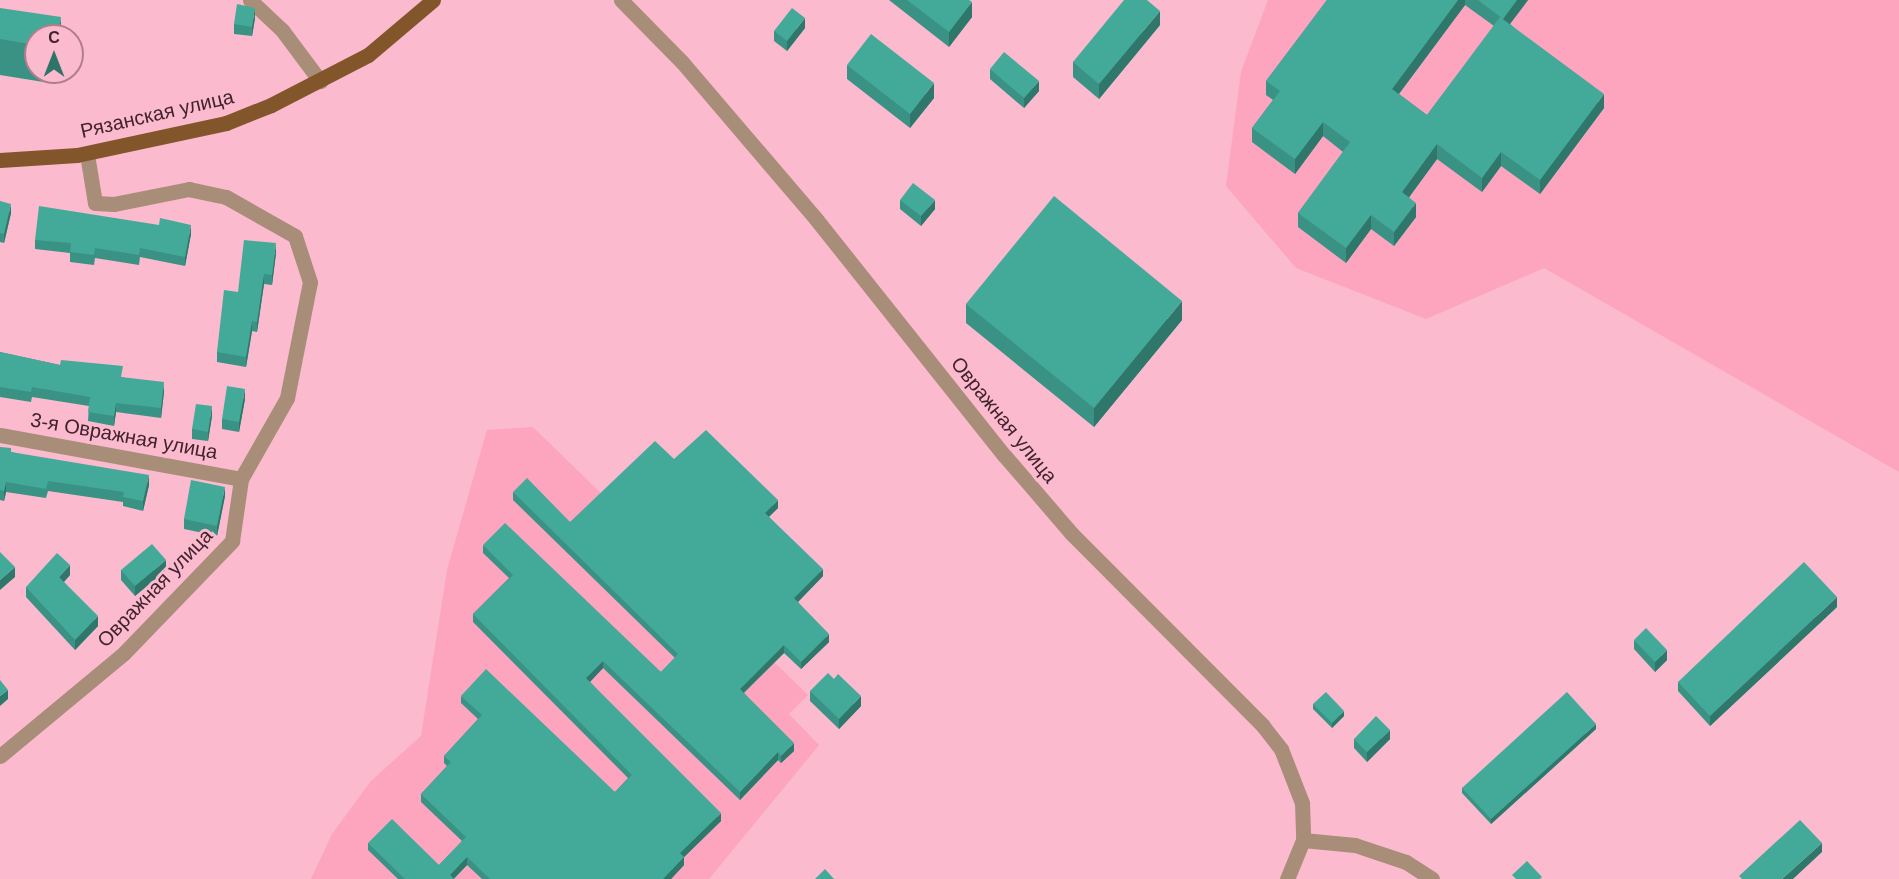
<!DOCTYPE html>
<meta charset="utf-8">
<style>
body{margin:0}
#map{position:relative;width:1899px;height:879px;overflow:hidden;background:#fbbacd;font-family:Arial,sans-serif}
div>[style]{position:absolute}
.built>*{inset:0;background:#fda4bf}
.minor>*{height:15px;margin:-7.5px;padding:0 7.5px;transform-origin:7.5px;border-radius:7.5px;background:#a88d78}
.major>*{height:15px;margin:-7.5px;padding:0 7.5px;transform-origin:7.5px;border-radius:7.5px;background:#83552b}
.wall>*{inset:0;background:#3a9284}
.shaded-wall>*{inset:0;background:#2f776b}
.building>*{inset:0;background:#43aa99}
span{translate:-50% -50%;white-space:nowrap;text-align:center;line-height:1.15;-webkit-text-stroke:6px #fbbacd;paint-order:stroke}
.street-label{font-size:20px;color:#42232d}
.north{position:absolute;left:24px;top:24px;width:60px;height:60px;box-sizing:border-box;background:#fbbacd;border:2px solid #b17e8d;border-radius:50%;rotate:0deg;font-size:16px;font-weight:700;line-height:24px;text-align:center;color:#42232d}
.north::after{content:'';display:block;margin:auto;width:21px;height:27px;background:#2f7468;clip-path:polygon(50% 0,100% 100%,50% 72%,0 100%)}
</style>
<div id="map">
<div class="built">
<i style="clip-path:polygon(1268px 0,1899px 0,1899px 472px,1544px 268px,1426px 319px,1296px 268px,1226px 186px,1241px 72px)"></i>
<i style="clip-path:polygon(533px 427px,808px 695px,789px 714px,819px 745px,709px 879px,311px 879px,332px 834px,371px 781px,421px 736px,447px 570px,487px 430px)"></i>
</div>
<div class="minor">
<i style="left:250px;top:0;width:44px;rotate:43.2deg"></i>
<i style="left:282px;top:30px;width:64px;rotate:53.3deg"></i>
<i style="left:621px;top:0;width:87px;rotate:45.5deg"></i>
<i style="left:682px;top:62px;width:206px;rotate:49.5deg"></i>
<i style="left:816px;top:219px;width:302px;rotate:51.5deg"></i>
<i style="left:1004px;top:455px;width:103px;rotate:49.3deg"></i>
<i style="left:1071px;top:533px;width:272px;rotate:45.1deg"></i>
<i style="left:1263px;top:726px;width:29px;rotate:52deg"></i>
<i style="left:1281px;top:749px;width:58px;rotate:68.7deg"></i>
<i style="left:1302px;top:803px;width:37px;rotate:88deg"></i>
<i style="left:1303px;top:840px;width:42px;rotate:112.3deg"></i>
<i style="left:0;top:435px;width:245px;rotate:10.3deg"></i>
<i style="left:0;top:756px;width:161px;rotate:-39.7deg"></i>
<i style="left:124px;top:653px;width:156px;rotate:-46deg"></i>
<i style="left:232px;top:541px;width:63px;rotate:-81.7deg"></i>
<i style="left:241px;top:479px;width:93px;rotate:-60.4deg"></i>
<i style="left:287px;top:398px;width:118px;rotate:-78.8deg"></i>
<i style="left:310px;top:282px;width:48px;rotate:-108.1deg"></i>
<i style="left:295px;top:236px;width:79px;rotate:-150.5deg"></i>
<i style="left:226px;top:197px;width:38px;rotate:-168deg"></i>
<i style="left:189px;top:189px;width:76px;rotate:168.7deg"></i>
<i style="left:114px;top:204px;width:19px;rotate:-177deg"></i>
<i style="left:95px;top:203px;width:50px;rotate:-99.3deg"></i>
<i style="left:1303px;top:840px;width:52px;rotate:5.5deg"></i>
<i style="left:1355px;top:845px;width:54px;rotate:18.4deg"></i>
<i style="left:1406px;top:862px;width:31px;rotate:33deg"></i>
</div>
<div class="major">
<i style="left:0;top:160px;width:77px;rotate:-3.7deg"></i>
<i style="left:77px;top:155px;width:152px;rotate:-12.1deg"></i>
<i style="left:226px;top:123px;width:48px;rotate:-21.8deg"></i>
<i style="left:271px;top:105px;width:109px;rotate:-27.3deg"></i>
<i style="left:368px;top:55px;width:85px;rotate:-40.2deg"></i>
</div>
<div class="wall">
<i style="clip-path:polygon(889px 0,969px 0,972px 17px,949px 47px)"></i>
<i style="clip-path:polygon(evenodd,1327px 0,1528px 0,1510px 24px,1604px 108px,1540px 194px,1501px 166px,1482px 192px,1437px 159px,1409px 197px,1416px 217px,1394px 246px,1371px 229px,1346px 263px,1298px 227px,1298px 213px,1343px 152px,1323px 136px,1295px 174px,1252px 142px,1252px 128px,1273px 100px,1266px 95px,1266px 81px,1327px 0,1465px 5px,1494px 26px,1427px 115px,1399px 94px,1465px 5px)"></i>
<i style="clip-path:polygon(0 8px,61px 36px,36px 36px,36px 72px,58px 72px,56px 84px,0 75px)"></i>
<i style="clip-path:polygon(255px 18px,252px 36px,234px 34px,234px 24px)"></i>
<i style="clip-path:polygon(1160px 25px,1099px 99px,1073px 77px,1073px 62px)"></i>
<i style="clip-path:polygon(805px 28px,787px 51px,774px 41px,774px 31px)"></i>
<i style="clip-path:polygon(847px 65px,934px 98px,910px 128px,847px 79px)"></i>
<i style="clip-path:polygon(990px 69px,1039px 91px,1024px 108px,990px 79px)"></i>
<i style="clip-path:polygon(900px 200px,935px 209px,921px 226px,900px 209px)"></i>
<i style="clip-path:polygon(0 201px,11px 213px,4px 243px,0 242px)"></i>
<i style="clip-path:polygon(191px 234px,185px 266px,140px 257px,139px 265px,95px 258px,94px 265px,70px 262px,70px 253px,35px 249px,35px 240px)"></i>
<i style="clip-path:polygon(276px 253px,272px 285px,264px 284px,257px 332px,252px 331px,246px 367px,217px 362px,217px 352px,238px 292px)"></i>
<i style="clip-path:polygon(966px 304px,1182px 320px,1094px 427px,966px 323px)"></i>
<i style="clip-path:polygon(0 352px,60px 365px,122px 377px,164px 392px,161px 418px,116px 412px,114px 426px,88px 421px,89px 406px,32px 397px,31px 402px,0 397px)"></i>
<i style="clip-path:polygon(245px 399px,239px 432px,222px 429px,222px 419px)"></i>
<i style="clip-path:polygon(212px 416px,208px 441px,192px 439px,192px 429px)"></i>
<i style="clip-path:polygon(0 447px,11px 452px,149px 485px,143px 511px,123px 506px,123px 502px,48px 491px,46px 498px,6px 492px,4px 501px,0 500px)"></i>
<i style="clip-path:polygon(674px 459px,778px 508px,769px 517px,823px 576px,798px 602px,829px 642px,801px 669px,784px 653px,744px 693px,794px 751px,781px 763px,778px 760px,740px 800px,603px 668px,590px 682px,721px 821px,684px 857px,684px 865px,671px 879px,482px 879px,467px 865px,454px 879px,398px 879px,368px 850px,368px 843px,439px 865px,462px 841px,421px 802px,421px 794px,447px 766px,444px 763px,444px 756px,478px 719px,461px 703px,461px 696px,615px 792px,628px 778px,473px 622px,473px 614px,509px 578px,483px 553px,483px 545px,661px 672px,675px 658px,513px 500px,513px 492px,570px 522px)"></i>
<i style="clip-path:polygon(225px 496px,217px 536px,184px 529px,184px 519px)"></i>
<i style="clip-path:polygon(121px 570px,166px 570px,135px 596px,121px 580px)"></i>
<i style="clip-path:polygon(70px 575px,64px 582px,98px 626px,75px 650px,26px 597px,26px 587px)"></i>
<i style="clip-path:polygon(1837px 607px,1710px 726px,1678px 691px,1678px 682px)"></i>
<i style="clip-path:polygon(1634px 640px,1667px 660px,1655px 672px,1634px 649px)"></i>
<i style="clip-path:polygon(810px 691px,861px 706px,839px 729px,810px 701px)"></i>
<i style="clip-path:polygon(1313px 704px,1344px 716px,1332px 728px,1313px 709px)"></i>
<i style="clip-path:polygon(1596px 729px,1491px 824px,1462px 793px,1462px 788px)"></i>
<i style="clip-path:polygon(1354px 739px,1390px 739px,1367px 762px,1354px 748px)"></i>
</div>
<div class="shaded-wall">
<i style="clip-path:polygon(1458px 0,1465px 0,1465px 5px,1392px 103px,1392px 89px)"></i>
<i style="clip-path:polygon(1517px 0,1528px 0,1503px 33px,1503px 19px)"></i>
<i style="clip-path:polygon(972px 2px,972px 17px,949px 47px,949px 32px)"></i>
<i style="clip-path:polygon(255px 8px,255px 18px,252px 36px,252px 27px)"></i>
<i style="clip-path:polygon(1160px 11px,1160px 25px,1099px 99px,1099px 84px)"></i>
<i style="clip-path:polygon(61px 17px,61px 36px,58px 36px)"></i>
<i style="clip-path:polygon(805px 18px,805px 28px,787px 51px,787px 41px)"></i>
<i style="clip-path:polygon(1039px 81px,1039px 91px,1024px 108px,1024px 98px)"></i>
<i style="clip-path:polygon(934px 83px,934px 98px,910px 128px,910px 114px)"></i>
<i style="clip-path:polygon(1604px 94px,1604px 108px,1540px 194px,1540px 180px)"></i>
<i style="clip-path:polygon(1323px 122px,1323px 136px,1295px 174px,1295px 159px)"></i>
<i style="clip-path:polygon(1437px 144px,1437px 159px,1402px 207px,1402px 192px)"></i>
<i style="clip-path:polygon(1501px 152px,1501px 166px,1482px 192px,1482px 178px)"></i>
<i style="clip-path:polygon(935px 200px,935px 209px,921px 226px,921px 216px)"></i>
<i style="clip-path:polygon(1416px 203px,1416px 217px,1394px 246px,1394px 232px)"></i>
<i style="clip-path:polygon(11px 204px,11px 213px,4px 243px,4px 234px)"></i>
<i style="clip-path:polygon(1371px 215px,1371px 229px,1346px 263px,1346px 248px)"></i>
<i style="clip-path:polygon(191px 225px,191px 234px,185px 266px,185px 257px)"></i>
<i style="clip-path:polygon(276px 243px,276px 253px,272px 285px,272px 275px)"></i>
<i style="clip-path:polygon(264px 274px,264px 284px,257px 332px,257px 322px)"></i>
<i style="clip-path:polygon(1182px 301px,1182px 320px,1094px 427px,1094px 408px)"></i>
<i style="clip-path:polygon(252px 321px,252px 331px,246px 367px,246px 357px)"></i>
<i style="clip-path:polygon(164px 382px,164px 392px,161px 418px,161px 408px)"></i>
<i style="clip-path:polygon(245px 389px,245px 399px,239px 432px,239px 422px)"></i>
<i style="clip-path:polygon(116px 403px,116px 412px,114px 426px,114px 416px)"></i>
<i style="clip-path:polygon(212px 406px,212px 416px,208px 441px,208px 432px)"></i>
<i style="clip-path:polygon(149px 475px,149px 485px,143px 511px,143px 501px)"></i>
<i style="clip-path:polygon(6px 482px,6px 492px,4px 501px,4px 491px)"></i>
<i style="clip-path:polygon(225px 487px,225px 496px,217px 536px,217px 526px)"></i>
<i style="clip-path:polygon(778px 500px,778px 508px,765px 520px,765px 513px)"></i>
<i style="clip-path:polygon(166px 560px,166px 570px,135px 596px,135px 586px)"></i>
<i style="clip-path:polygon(70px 565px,70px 575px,59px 587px,59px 577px)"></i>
<i style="clip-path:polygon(15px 567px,15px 577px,0 590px,0 580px)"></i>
<i style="clip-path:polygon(823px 569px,823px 576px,794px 606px,794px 598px)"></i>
<i style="clip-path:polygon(1837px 597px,1837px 607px,1710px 726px,1710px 716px)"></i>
<i style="clip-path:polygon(98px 616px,98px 626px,75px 650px,75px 640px)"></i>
<i style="clip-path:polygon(829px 634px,829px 642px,801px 669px,801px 662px)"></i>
<i style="clip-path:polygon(784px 645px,784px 653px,740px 696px,740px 689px)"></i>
<i style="clip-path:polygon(1667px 650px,1667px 660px,1655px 672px,1655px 662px)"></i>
<i style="clip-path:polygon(603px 661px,603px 668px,586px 686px,586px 678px)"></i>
<i style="clip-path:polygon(8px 690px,8px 699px,0 706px,0 696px)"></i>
<i style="clip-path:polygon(861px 696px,861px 706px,839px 729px,839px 719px)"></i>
<i style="clip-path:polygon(1344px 711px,1344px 716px,1332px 728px,1332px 723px)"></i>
<i style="clip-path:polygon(1596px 724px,1596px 729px,1491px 824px,1491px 819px)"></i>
<i style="clip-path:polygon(1390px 730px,1390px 739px,1367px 762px,1367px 752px)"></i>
<i style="clip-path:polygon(794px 743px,794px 751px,781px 763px,781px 756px)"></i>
<i style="clip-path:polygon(778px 752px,778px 760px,740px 800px,740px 792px)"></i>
<i style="clip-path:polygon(721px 813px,721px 821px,680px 861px,680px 853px)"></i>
<i style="clip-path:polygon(1822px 843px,1822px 852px,1793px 879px,1782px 879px)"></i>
<i style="clip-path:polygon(467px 857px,467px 865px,453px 879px,450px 875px)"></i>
<i style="clip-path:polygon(684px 857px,684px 865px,671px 879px,663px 879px)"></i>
</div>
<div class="building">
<i style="clip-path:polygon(907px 0,969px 0,972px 2px,949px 32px)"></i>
<i style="clip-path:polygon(1124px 0,1147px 0,1160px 11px,1099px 84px,1073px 62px)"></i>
<i style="clip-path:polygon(1327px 0,1458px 0,1392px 89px,1427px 115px,1500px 17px,1604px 94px,1540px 180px,1501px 152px,1482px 178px,1437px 144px,1402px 192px,1416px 203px,1394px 232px,1371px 215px,1346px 248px,1298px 213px,1350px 142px,1323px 122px,1295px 159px,1252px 128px,1280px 91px,1266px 81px)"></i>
<i style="clip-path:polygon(1478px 0,1517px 0,1503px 19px)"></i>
<i style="clip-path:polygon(237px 4px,255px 8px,252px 27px,234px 24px)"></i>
<i style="clip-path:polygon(0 8px,61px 17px,58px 36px,36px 36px,36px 45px,0 39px)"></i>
<i style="clip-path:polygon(792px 8px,805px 18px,787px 41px,774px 31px)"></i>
<i style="clip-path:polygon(871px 34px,934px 83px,910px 114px,847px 65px)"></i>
<i style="clip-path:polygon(1004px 52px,1039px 81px,1024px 98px,990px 69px)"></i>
<i style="clip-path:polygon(913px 183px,935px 200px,921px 216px,900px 200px)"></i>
<i style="clip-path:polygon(1054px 196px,1182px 301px,1094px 408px,966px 304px)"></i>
<i style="clip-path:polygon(0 201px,11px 204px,4px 234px,0 233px)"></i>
<i style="clip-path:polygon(39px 206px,159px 225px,160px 218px,191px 225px,185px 257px,140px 248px,139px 255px,95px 248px,94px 255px,70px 252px,71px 243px,35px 240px)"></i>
<i style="clip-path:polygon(244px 240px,276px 243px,272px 275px,264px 274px,257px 322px,252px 321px,246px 357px,217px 352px,224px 290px,238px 292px)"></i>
<i style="clip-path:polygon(0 352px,60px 365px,61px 360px,123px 366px,121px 377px,164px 382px,161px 408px,116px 403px,114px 416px,88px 412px,90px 397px,32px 387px,31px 392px,0 387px)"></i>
<i style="clip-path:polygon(227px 386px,245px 389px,239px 422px,222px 419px)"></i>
<i style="clip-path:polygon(196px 404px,212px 406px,208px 432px,192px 429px)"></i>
<i style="clip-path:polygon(706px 430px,778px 500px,765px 513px,823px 569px,794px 598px,829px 634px,801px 662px,784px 645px,740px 689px,794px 743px,781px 756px,778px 752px,740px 792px,603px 661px,586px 678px,721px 813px,680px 853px,684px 857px,663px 879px,490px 879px,467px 857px,450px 875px,454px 879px,405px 879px,368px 843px,392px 819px,439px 865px,466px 837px,421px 794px,451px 762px,444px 756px,482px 715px,461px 696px,486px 669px,615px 792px,632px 775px,473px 614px,513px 575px,483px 545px,505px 523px,661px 672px,678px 654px,513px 492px,527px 478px,570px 522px,655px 441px,674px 459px)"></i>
<i style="clip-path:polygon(0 447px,11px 448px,11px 452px,149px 475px,143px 501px,123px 497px,124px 492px,48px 481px,46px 489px,6px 482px,4px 491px,0 490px)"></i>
<i style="clip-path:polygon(191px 480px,225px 487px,217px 526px,184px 519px)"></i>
<i style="clip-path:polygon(152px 544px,166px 560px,135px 586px,121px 570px)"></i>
<i style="clip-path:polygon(0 552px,15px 567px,0 580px)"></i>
<i style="clip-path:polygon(57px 553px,70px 565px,59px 577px,98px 616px,75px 640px,26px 587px)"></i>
<i style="clip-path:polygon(1804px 562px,1837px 597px,1710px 716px,1678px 682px)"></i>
<i style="clip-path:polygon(1646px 628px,1667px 650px,1655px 662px,1634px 640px)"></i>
<i style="clip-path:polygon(828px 673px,834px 679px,838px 674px,861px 696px,839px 719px,810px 691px)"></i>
<i style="clip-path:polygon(0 680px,8px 690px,0 696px)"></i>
<i style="clip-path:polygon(1326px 692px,1344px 711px,1332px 723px,1313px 704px)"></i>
<i style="clip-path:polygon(1567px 692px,1596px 724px,1491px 819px,1462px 788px)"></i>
<i style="clip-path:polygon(1376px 716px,1390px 730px,1367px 752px,1354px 739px)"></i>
<i style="clip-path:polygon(1800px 820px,1822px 843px,1782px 879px,1742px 879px,1739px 876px)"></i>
<i style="clip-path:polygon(1527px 861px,1542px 877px,1540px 879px,1516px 879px,1512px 875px)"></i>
<i style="clip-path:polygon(825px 869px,834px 879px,815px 879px)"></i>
</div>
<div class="street-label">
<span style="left:157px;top:114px;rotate:-13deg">Рязанская улица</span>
<span style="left:1004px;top:420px;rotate:51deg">Овражная улица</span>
<span style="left:124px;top:436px;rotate:10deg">3-я Овражная улица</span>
<span style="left:155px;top:588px;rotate:-46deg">Овражная улица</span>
</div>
<div class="north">С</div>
</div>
